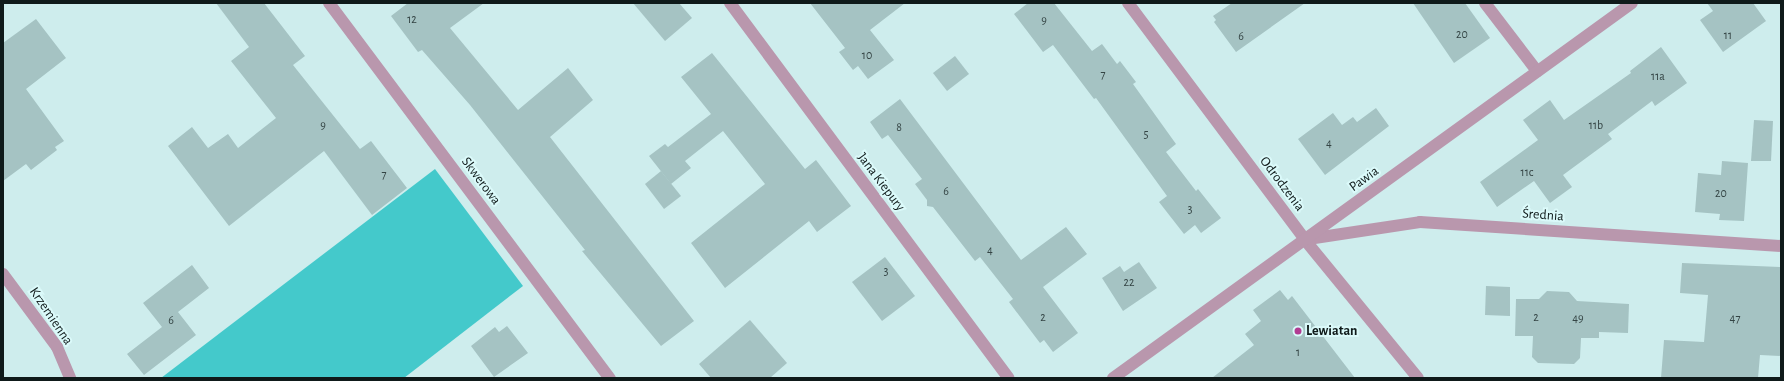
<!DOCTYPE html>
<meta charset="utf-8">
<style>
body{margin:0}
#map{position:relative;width:1784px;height:381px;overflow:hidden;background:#ceeded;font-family:"Alegreya Sans",sans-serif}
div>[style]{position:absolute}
.forest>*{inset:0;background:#44c9cb}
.building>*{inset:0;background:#a5c3c3}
.service>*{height:12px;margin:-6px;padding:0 6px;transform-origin:6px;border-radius:6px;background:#b997ad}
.minor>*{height:12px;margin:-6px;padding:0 6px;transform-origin:6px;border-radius:6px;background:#b997ad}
.dots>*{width:11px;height:11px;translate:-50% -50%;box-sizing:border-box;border:2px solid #dbfafa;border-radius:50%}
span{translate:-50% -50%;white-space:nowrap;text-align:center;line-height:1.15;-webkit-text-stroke:4px #dbfafa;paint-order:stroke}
.number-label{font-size:12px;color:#344444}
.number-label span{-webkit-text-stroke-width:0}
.street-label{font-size:14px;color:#0f1a1a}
.poi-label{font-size:14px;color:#0f1a1a;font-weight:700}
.left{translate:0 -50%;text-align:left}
.frame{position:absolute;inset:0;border:4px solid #0f1a1a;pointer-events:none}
</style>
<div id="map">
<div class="forest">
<i style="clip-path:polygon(435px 169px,523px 286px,404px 378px,161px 378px)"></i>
</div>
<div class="building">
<i style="clip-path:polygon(216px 3px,264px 3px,305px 56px,293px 65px,360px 149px,371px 141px,407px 188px,372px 215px,324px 151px,229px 226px,168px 146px,192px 127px,208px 148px,228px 134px,238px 148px,276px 118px,231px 61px,249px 47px)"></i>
<i style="clip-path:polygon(408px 3px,484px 3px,450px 28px,518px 110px,568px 68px,593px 100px,550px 137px,694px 321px,661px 346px,582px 251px,585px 250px,470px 105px,422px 50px,418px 52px,391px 16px)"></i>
<i style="clip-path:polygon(633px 3px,679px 3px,692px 18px,665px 41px)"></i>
<i style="clip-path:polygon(810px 3px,905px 3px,870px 30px,894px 60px,868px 79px,858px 66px,853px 70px,839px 52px,845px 48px)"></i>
<i style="clip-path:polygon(1028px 3px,1054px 3px,1092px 51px,1102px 44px,1117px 64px,1120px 61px,1136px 82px,1133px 84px,1176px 144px,1166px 152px,1196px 191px,1198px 189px,1221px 218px,1201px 233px,1195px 225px,1184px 234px,1159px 202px,1167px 196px,1096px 98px,1094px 99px,1053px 45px,1043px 52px,1014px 14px)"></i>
<i style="clip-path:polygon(1232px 3px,1305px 3px,1236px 52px,1214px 22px,1216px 20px,1213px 16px)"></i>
<i style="clip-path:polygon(1413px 3px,1465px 3px,1490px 38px,1454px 63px)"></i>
<i style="clip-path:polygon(1707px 3px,1753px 3px,1766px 21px,1723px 52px,1700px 20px,1713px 11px)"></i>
<i style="clip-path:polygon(36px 19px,66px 58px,26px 89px,64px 141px,55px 147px,57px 150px,31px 170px,26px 164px,3px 181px,3px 43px)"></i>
<i style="clip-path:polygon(1661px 47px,1687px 83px,1655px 106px,1652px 101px,1608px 134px,1612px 139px,1563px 175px,1572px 187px,1550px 203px,1534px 181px,1497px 207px,1480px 182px,1538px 140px,1523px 120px,1550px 100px,1564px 120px,1631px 73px,1630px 71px)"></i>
<i style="clip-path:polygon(712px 53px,805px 169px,816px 160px,851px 206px,817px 232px,809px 221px,725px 288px,691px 243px,765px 184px,723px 131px,685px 161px,691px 168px,671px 184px,649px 156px,665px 144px,668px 147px,711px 114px,681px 77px)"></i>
<i style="clip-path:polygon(955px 56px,969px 74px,947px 91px,933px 73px)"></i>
<i style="clip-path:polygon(900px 99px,1021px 260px,1066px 227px,1087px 254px,1043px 287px,1078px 333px,1053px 352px,1044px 340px,1040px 343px,1009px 302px,1013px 299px,980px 257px,975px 261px,933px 207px,927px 206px,927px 200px,915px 184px,922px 179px,888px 135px,882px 139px,870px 122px)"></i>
<i style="clip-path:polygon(1376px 108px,1389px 126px,1325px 175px,1298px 139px,1333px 113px,1342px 125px,1353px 117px,1357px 122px)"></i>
<i style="clip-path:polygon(1754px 120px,1773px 121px,1771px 161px,1751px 161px)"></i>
<i style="clip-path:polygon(1722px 161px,1748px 163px,1744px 221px,1719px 220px,1720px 214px,1695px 212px,1698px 173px,1721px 175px)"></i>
<i style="clip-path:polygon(661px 171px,681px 196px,664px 209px,645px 184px)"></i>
<i style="clip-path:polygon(885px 257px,915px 296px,882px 321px,852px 282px)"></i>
<i style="clip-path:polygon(1139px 262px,1157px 288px,1123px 311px,1102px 278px,1120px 266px,1124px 272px)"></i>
<i style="clip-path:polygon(1682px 263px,1781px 267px,1781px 356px,1760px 355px,1758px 378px,1661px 378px,1664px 340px,1704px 342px,1708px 295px,1680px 293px)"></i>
<i style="clip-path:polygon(192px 265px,209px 288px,178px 312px,196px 335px,144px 375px,127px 354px,162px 327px,143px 303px)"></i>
<i style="clip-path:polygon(1486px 286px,1510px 287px,1510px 316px,1485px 315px)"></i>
<i style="clip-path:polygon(1280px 290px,1288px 300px,1292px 296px,1355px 378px,1212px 378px,1254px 345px,1245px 334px,1261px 321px,1253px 310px)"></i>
<i style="clip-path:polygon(1547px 291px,1569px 292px,1577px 301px,1629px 304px,1628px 333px,1599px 332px,1599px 338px,1581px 338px,1580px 358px,1574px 364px,1538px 363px,1532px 357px,1533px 336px,1515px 336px,1516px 299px,1539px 299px)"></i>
<i style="clip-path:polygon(750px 320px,787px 363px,770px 378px,711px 378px,699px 364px)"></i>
<i style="clip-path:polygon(507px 326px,528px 353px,494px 377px,471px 346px,495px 327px,499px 332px)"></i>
</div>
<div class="service">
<i style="left:1485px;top:3px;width:86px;rotate:52.6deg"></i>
</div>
<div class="minor">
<i style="left:329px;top:3px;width:469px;rotate:53.2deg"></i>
<i style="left:730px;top:3px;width:467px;rotate:53.4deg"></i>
<i style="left:1128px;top:3px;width:296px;rotate:53.2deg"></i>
<i style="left:1305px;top:240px;width:178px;rotate:50.7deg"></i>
<i style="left:1308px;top:239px;width:113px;rotate:-8.6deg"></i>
<i style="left:1420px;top:222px;width:362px;rotate:3.8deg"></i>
<i style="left:3px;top:274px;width:91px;rotate:53.5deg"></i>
<i style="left:57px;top:347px;width:34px;rotate:67deg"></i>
<i style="left:1113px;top:378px;width:640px;rotate:-35.85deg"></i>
</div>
<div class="dots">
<i style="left:1298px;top:331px;background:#b23c92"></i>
</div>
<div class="number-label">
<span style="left:412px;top:20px">12</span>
<span style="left:1044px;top:21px">9</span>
<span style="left:1462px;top:35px">20</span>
<span style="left:1728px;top:36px">11</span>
<span style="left:1241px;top:37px">6</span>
<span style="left:867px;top:56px">10</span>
<span style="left:1103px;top:75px">7</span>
<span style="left:1658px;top:77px">11a</span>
<span style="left:323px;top:126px">9</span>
<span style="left:1596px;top:126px">11b</span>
<span style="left:899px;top:128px">8</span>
<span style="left:1146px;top:135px">5</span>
<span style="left:1329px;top:144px">4</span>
<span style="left:1527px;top:173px">11c</span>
<span style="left:384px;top:175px">7</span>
<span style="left:946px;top:192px">6</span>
<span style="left:1721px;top:194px">20</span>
<span style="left:1190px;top:210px">3</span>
<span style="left:990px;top:251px">4</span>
<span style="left:886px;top:272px">3</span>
<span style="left:1129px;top:283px">22</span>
<span style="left:1043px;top:318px">2</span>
<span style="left:1536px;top:318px">2</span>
<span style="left:1578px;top:319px">49</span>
<span style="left:1735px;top:319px">47</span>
<span style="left:171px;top:321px">6</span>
<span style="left:1298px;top:353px">1</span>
</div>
<div class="street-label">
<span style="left:1364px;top:179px;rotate:-36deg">Pawia</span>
<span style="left:481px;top:181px;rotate:53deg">Skwerowa</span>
<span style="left:881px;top:182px;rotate:53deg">Jana Kiepury</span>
<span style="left:1282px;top:184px;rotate:53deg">Odrodzenia</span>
<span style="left:1543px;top:215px;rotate:4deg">Średnia</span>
<span style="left:51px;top:316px;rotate:56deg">Krzemienna</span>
</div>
<div class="poi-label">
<span class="left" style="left:1306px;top:331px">Lewiatan</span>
</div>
<div class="frame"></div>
</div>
